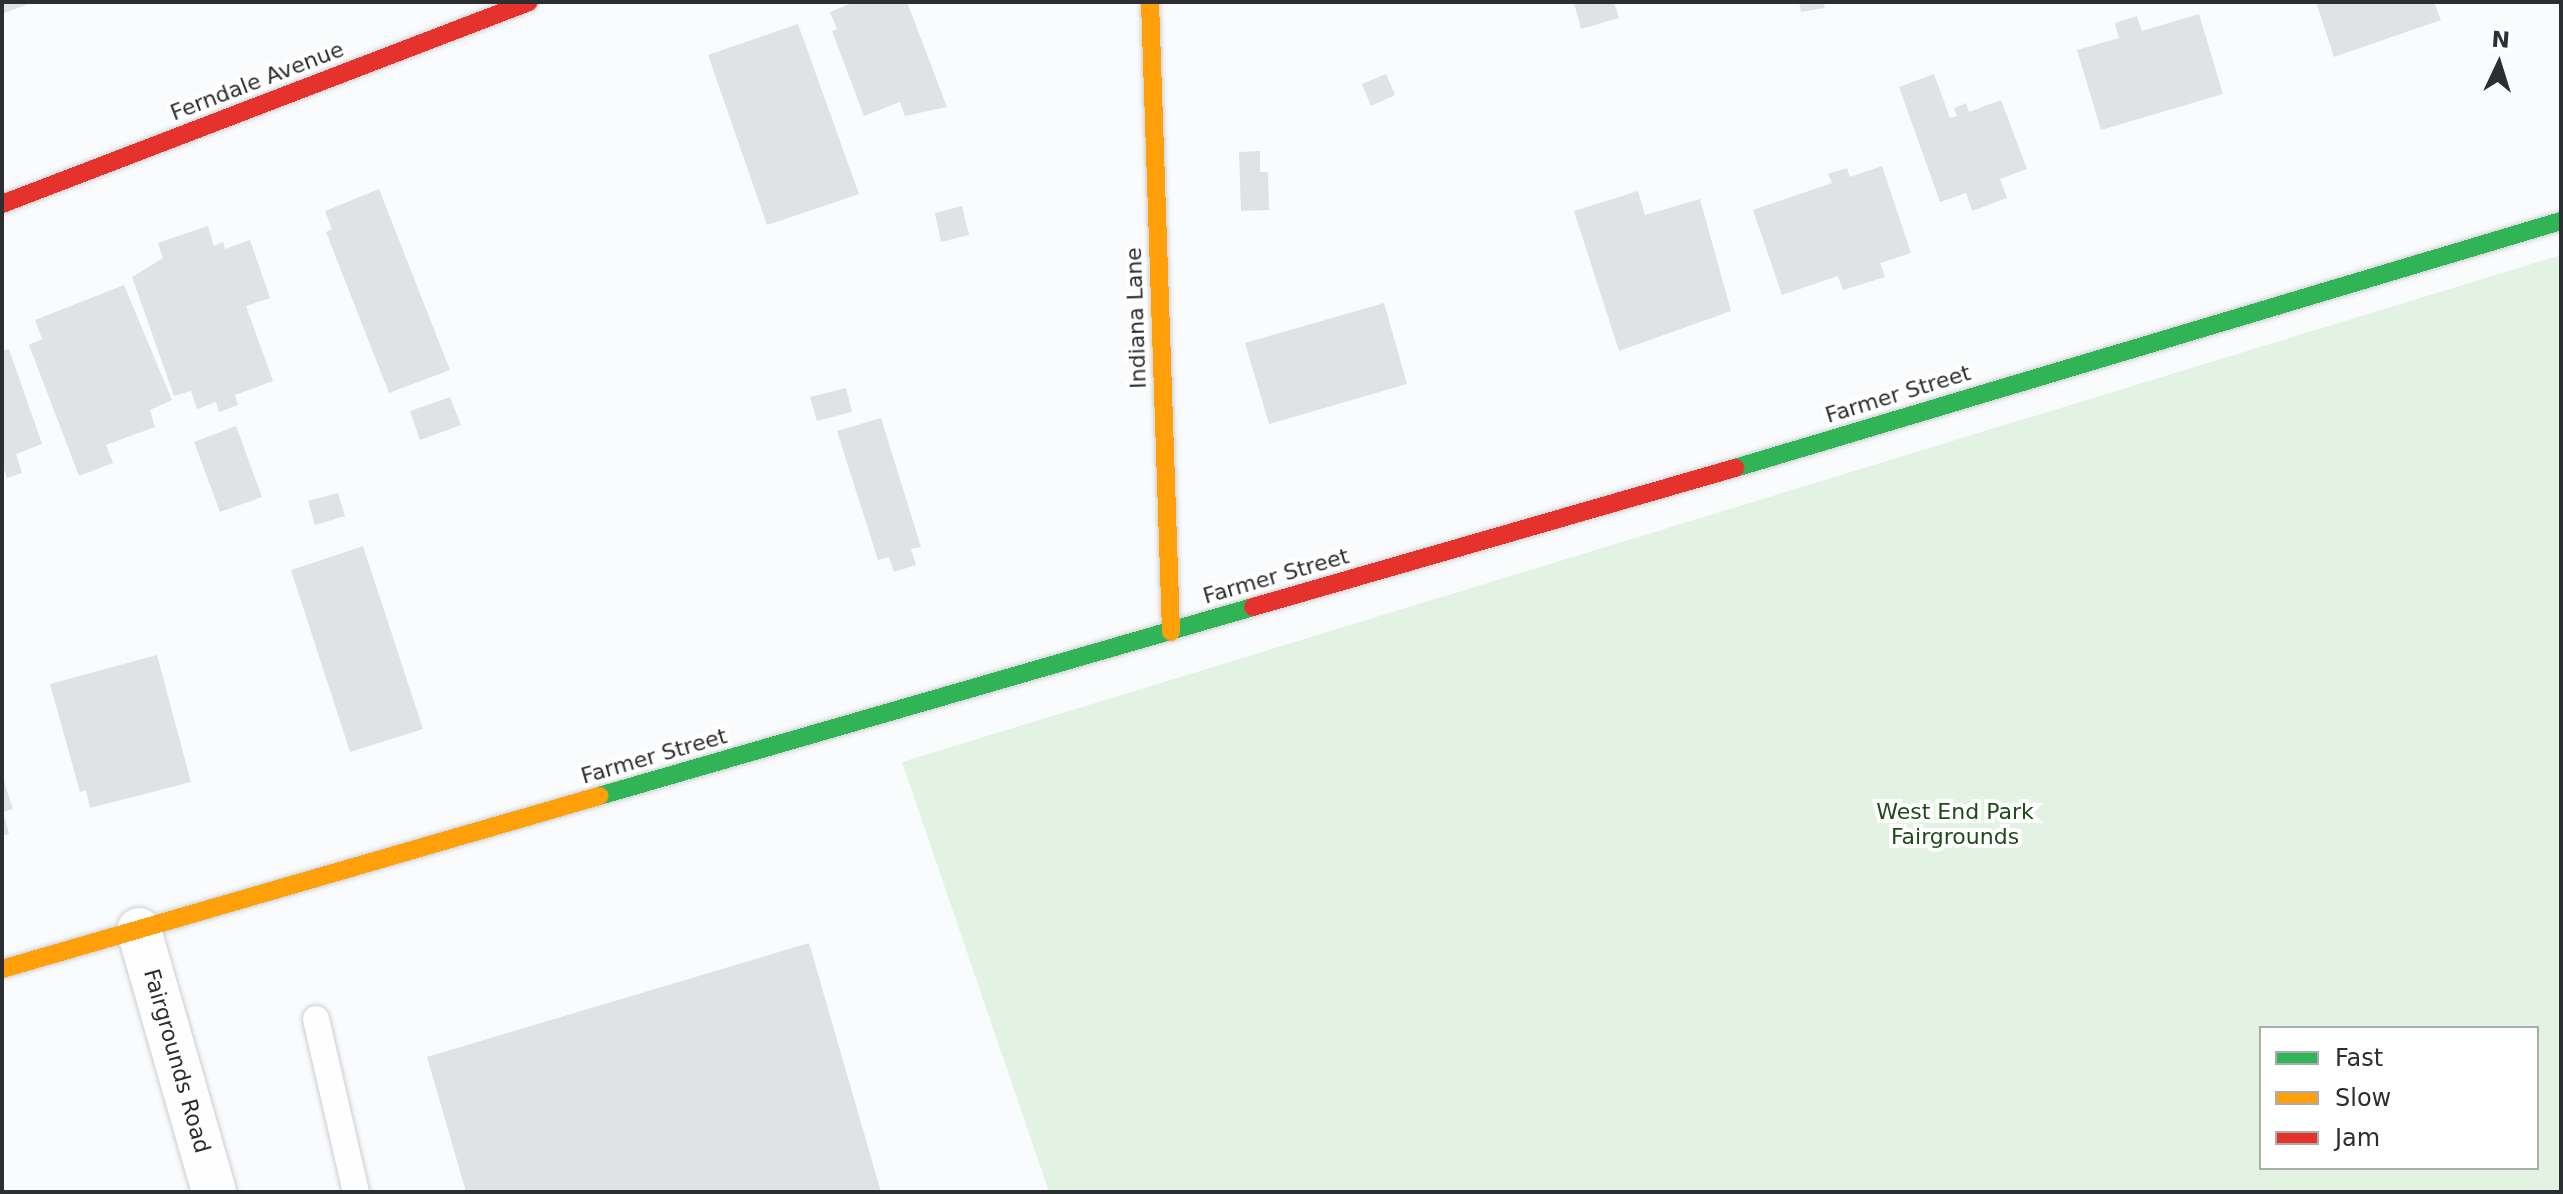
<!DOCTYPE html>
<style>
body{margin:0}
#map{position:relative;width:2563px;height:1194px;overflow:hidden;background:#f9fbfd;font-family:"DejaVu Sans",sans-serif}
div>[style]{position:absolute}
.green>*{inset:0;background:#e3f3e3}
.building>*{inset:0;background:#e1e2e4}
.roads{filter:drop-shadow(0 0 2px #ccced0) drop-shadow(0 0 2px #ccced0)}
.lane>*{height:26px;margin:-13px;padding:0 13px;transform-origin:13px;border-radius:13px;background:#fefeff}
.street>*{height:44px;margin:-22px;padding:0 22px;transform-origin:22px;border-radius:22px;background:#fefeff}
.fast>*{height:18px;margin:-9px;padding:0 9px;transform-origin:9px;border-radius:9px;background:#30b455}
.slow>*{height:18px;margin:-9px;padding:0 9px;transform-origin:9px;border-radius:9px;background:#ff9f0a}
.jam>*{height:18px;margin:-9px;padding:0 9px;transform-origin:9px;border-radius:9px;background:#e5322d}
span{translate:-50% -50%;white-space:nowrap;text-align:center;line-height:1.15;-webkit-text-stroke:8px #fff;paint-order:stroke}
.street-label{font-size:22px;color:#2c2f31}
.park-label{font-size:22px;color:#1e4b19}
.frame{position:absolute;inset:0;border:4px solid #2c2f31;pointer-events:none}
.legend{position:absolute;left:2259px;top:1026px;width:280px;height:144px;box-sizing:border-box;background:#fff;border:2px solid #abacad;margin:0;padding:10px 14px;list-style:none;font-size:24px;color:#2c2f31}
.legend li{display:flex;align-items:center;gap:16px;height:40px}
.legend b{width:40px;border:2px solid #abacad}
.north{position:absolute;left:2459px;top:24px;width:80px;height:80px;-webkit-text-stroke:6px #fff;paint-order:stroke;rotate:4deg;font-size:22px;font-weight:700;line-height:32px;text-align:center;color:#2c2f31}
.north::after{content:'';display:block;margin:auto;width:28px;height:36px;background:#2c2f31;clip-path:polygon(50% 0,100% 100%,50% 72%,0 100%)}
</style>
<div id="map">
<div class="green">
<i style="clip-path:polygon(evenodd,2561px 255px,2561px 1192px,1049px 1192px,902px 762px,2561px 255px,2261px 1028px,2537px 1028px,2537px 1168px,2261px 1168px,2261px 1028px)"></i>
</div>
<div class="building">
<i style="clip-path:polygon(2px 2px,34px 2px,2px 14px)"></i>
<i style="clip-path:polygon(855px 2px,907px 2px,947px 107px,905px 116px,900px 102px,864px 116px,832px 31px,837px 29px,830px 12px)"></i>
<i style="clip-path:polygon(1614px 2px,1619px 18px,1581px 29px,1574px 3px)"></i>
<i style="clip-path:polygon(1799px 2px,1824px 2px,1825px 8px,1801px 12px)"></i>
<i style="clip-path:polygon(2316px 2px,2434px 2px,2441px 20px,2334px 57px)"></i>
<i style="clip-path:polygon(2199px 14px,2223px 94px,2101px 130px,2077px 50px,2119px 38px,2115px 23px,2137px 16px,2142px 31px)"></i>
<i style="clip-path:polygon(798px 24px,859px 194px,767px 225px,708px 55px)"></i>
<i style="clip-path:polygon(1386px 74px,1395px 95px,1371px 106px,1362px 84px)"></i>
<i style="clip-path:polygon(1934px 74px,1950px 118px,1957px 116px,1954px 108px,1966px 103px,1969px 112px,2001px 100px,2027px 169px,2000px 179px,2007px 198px,1972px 211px,1966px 193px,1940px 202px,1899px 87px)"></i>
<i style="clip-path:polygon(1260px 151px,1260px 172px,1268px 172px,1269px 210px,1241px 211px,1239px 152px)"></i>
<i style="clip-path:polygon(1882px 166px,1911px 253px,1880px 263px,1885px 277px,1843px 290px,1838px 276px,1782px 295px,1753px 210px,1832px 183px,1828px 174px,1847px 168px,1850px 177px)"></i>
<i style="clip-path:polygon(379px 189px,450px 370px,389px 393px,326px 232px,332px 229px,325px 211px)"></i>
<i style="clip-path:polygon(1638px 191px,1645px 215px,1700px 199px,1731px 311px,1619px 351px,1574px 211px)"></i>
<i style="clip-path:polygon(962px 206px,969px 235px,941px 242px,935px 213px)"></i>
<i style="clip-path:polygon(208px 226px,214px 246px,223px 242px,225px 249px,250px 240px,270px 298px,246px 306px,273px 381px,235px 395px,238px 405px,219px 412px,216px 402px,197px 409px,191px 391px,174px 396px,132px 277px,163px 258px,158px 243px)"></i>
<i style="clip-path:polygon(124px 285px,172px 400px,150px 410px,155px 427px,106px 445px,113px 463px,79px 476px,29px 345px,42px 339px,35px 320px)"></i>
<i style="clip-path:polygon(1384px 303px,1407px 384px,1269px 424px,1245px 343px)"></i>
<i style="clip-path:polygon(9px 349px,42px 444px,16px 454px,22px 473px,7px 478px,2px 464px,2px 351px)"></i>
<i style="clip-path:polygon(846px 388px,852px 412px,817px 421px,810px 397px)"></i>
<i style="clip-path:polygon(450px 397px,461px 425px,420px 440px,410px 411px)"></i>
<i style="clip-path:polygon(881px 418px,921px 547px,911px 549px,916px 565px,894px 572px,889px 557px,878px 560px,837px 431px)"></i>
<i style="clip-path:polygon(236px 426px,262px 497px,220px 512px,194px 442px)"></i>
<i style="clip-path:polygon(338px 493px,345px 516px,315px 525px,308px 501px)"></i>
<i style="clip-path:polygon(363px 546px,423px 729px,350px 752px,291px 570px)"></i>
<i style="clip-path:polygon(157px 655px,191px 782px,90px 808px,86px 790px,80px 792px,50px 684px)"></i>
<i style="clip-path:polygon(2px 775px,13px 809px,3px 812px,9px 834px,2px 836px)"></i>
<i style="clip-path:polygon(809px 943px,881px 1192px,466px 1192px,427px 1057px)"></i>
</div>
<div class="roads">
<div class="lane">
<i style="left:316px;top:1019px;width:178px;rotate:77deg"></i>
</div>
<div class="street">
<i style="left:139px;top:930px;width:273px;rotate:74deg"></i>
</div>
<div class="fast">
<i style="left:1735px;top:468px;width:862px;rotate:-16.65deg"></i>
<i style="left:599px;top:796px;width:681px;rotate:-16.12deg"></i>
</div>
<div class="slow">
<i style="left:1150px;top:2px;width:630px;rotate:88.09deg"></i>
<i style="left:2px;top:969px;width:622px;rotate:-16.16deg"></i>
</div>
<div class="jam">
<i style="left:2px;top:204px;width:564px;rotate:-20.97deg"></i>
<i style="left:1253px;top:607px;width:502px;rotate:-16.09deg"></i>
</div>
</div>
<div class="street-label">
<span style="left:257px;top:81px;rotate:-21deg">Ferndale Avenue</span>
<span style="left:1136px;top:318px;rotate:-92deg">Indiana Lane</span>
<span style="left:1898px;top:394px;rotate:-17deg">Farmer Street</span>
<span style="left:1276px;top:576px;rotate:-16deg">Farmer Street</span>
<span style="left:654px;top:756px;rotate:-16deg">Farmer Street</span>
<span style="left:177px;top:1061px;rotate:74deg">Fairgrounds Road</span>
</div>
<div class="park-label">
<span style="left:1955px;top:824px">West End Park<br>Fairgrounds</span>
</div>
<div class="frame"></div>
<ul class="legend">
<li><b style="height:10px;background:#30b455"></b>Fast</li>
<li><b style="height:10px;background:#ff9f0a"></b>Slow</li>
<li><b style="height:10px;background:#e5322d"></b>Jam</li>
</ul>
<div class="north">N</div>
</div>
